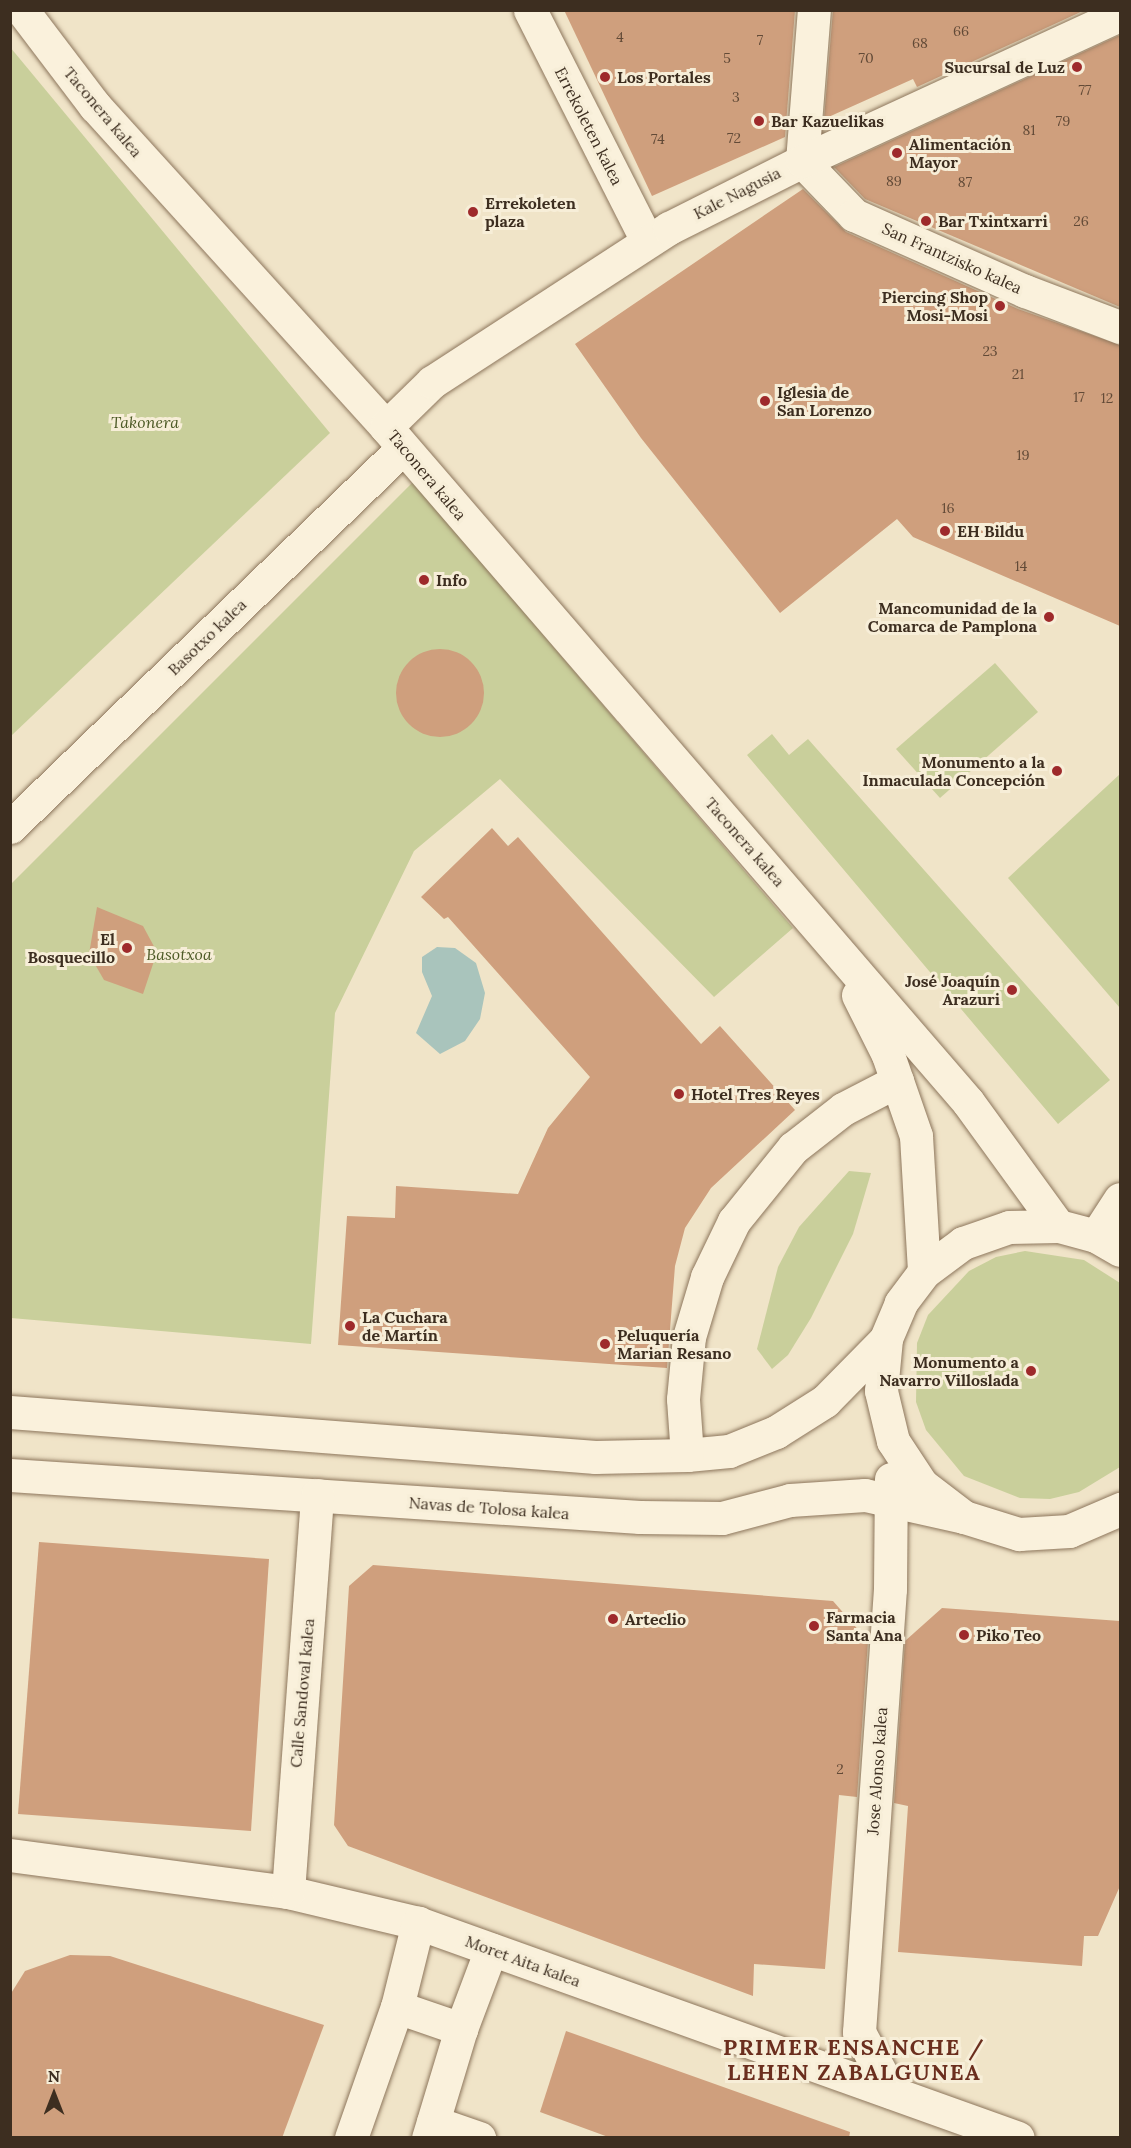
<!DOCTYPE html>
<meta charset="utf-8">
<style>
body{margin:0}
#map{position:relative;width:1131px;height:2148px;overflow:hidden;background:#f0e4c8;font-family:Lora,serif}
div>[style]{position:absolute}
.green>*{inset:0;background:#c9cf9b}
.water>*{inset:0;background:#a9c4bc}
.building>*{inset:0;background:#cf9f7d}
.round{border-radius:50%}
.roads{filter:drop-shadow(0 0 2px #8d765c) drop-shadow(0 0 2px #8d765c)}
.minor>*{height:33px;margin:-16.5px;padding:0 16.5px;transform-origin:16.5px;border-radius:16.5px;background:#faf1dc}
.dots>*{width:16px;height:16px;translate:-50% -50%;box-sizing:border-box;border:3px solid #f7eed8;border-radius:50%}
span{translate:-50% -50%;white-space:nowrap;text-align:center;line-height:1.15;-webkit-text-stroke:6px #f7eed8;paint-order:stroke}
.number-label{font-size:14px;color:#624a37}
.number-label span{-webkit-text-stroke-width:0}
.poi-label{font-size:16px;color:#3d2e20;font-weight:700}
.right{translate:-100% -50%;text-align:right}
.left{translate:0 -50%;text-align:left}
.street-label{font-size:16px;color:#3d2e20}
.park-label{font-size:16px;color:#4d5a26;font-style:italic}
.district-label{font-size:22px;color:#6b2e1e;font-weight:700;letter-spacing:1.5px}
.frame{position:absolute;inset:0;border:12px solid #3d2e20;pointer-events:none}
.north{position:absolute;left:24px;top:2064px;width:60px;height:60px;-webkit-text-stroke:4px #f7eed8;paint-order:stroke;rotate:0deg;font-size:16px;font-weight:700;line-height:24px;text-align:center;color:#3d2e20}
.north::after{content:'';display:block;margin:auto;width:21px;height:27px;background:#3d2e20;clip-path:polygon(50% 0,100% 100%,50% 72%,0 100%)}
</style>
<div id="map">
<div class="green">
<i style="clip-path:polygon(10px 47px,330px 433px,11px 736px,10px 736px)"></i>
<i style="clip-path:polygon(413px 482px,793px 928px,714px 997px,500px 779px,414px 851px,335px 1013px,311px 1344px,11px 1318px,11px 884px)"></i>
<i style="clip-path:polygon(995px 663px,1038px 712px,940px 798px,896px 749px)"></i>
<i style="clip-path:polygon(772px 734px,789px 755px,808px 739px,1110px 1080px,1058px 1124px,747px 755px)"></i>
<i style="clip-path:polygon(1120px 774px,1120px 1008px,1008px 878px)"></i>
<i style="clip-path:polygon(849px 1171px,871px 1173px,853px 1234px,811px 1318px,788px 1355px,772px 1369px,757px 1349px,778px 1267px,799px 1227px)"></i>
<i style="clip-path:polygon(1025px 1251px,1084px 1260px,1120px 1283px,1120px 1467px,1079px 1492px,1050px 1499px,1020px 1498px,964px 1476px,926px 1430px,916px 1402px,917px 1343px,928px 1315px,969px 1271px,996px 1257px)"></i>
</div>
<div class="water">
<i style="clip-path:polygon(437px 947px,455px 948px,476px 963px,485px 993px,480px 1019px,465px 1041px,440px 1054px,416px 1033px,432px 996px,422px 972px,422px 957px)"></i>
</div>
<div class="building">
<i style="clip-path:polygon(564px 10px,795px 10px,785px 137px,652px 196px)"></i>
<i style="clip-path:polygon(833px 10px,1085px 10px,917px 87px,913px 79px,824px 119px)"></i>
<i style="clip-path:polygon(1120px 35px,1120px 307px,865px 199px,834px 167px)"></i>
<i style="clip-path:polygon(803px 189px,846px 232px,1018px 309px,1120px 345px,1120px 626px,913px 537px,897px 519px,780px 613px,641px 438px,575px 344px)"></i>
<i class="round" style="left:396px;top:649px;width:88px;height:88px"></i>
<i style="clip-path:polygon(492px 828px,508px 846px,518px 837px,701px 1044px,720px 1026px,795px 1110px,711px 1188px,685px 1228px,675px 1266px,667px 1368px,338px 1345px,347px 1216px,395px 1218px,396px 1186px,518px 1194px,548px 1128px,590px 1077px,448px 917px,444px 919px,421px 897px)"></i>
<i style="clip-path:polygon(97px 907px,143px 926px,157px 952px,143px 994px,104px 980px,89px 954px)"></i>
<i style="clip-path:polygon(39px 1542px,269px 1559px,251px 1831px,18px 1814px)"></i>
<i style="clip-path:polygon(373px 1565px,833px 1601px,868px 1641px,857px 1797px,839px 1795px,825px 1969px,754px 1964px,753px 1996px,348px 1846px,334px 1825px,349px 1586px)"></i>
<i style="clip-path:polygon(942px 1608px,1120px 1621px,1120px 1886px,1098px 1936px,1084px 1936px,1082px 1966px,898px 1952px,908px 1806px,894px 1803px,905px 1641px)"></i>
<i style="clip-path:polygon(70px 1955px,110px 1956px,324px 2025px,282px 2138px,10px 2138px,10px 1995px,25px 1971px)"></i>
<i style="clip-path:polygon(566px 2031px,850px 2132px,849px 2138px,611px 2138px,540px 2112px)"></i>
</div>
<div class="roads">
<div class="minor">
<i style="left:22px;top:10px;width:121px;rotate:52.8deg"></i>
<i style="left:95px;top:106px;width:433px;rotate:47.8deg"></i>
<i style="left:386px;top:427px;width:891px;rotate:49.23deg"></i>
<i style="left:968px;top:1102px;width:153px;rotate:54deg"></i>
<i style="left:530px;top:10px;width:259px;rotate:63.1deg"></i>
<i style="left:802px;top:161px;width:75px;rotate:46.1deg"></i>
<i style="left:854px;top:215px;width:187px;rotate:24deg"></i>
<i style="left:1025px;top:291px;width:102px;rotate:20.8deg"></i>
<i style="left:802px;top:161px;width:151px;rotate:-85.5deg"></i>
<i style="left:386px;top:427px;width:64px;rotate:-44.4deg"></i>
<i style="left:432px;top:382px;width:283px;rotate:-33deg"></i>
<i style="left:669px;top:228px;width:149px;rotate:-26.7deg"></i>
<i style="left:802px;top:161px;width:350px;rotate:-24.7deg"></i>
<i style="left:10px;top:827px;width:546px;rotate:-43.96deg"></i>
<i style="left:858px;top:995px;width:67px;rotate:63.4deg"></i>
<i style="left:888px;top:1055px;width:86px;rotate:70.9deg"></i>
<i style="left:916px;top:1136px;width:136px;rotate:86.6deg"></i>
<i style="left:1096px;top:1236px;width:44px;rotate:-57deg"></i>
<i style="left:1120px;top:1250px;width:28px;rotate:-150deg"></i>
<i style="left:1096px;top:1236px;width:39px;rotate:-165deg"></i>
<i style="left:1058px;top:1226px;width:49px;rotate:178.8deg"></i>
<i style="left:1009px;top:1227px;width:49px;rotate:160.8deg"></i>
<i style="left:963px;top:1243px;width:49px;rotate:143.4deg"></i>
<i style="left:924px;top:1272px;width:39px;rotate:127deg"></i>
<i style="left:901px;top:1303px;width:39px;rotate:113deg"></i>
<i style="left:886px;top:1339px;width:52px;rotate:95.5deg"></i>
<i style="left:881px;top:1391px;width:51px;rotate:76.5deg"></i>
<i style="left:893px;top:1441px;width:53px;rotate:56.6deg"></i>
<i style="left:922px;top:1485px;width:53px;rotate:37.3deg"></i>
<i style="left:964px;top:1517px;width:58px;rotate:17.2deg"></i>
<i style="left:1019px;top:1534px;width:50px;rotate:-3.4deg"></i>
<i style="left:1069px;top:1531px;width:56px;rotate:-23.3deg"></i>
<i style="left:10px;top:1412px;width:587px;rotate:4.4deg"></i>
<i style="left:595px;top:1457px;width:92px;rotate:-1.2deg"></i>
<i style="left:687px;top:1455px;width:42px;rotate:-5.4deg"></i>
<i style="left:729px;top:1451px;width:51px;rotate:-22deg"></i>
<i style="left:776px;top:1432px;width:58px;rotate:-32.3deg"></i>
<i style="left:825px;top:1401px;width:87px;rotate:-45.5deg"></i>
<i style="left:687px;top:1455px;width:56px;rotate:-94.1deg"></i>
<i style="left:683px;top:1399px;width:62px;rotate:-84.5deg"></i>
<i style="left:689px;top:1337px;width:63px;rotate:-73.3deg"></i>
<i style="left:707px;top:1277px;width:62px;rotate:-64.3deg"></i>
<i style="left:734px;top:1221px;width:94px;rotate:-51.1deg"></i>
<i style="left:793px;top:1148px;width:63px;rotate:-38deg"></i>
<i style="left:843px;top:1109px;width:61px;rotate:-27.4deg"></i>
<i style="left:10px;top:1475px;width:631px;rotate:3.81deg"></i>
<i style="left:640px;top:1517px;width:82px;rotate:0.7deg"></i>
<i style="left:722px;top:1518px;width:70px;rotate:-14.8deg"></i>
<i style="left:790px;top:1500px;width:75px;rotate:-3.8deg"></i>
<i style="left:865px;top:1495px;width:101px;rotate:12.5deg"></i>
<i style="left:10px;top:1855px;width:280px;rotate:7.6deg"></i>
<i style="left:288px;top:1892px;width:134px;rotate:13.4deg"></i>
<i style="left:418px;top:1923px;width:637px;rotate:19.71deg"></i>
<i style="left:288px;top:1892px;width:398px;rotate:-85.8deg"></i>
<i style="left:397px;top:2007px;width:68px;rotate:19deg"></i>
<i style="left:461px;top:2029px;width:114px;rotate:106.8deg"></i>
<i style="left:461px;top:2029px;width:85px;rotate:-69.4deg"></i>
<i style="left:891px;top:2092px;width:68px;rotate:-118.1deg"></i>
<i style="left:859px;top:2032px;width:444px;rotate:-86deg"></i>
<i style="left:890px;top:1589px;width:110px;rotate:-89.5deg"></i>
<i style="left:433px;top:2122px;width:49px;rotate:19.2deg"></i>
<i style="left:351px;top:2138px;width:139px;rotate:-70.7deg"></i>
<i style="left:397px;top:2007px;width:87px;rotate:-76deg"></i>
</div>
</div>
<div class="dots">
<i style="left:1077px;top:67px;background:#9e2a2b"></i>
<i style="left:605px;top:77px;background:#9e2a2b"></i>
<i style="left:759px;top:121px;background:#9e2a2b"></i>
<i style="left:897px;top:153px;background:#9e2a2b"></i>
<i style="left:473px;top:212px;background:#9e2a2b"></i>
<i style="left:926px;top:221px;background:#9e2a2b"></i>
<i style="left:1000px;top:306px;background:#9e2a2b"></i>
<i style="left:765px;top:401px;background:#9e2a2b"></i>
<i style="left:945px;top:531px;background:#9e2a2b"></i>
<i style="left:424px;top:580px;background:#9e2a2b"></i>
<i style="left:1049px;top:617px;background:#9e2a2b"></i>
<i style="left:1057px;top:771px;background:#9e2a2b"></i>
<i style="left:127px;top:948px;background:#9e2a2b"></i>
<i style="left:1012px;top:990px;background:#9e2a2b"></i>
<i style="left:679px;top:1094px;background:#9e2a2b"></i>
<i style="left:350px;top:1326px;background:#9e2a2b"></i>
<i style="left:605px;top:1344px;background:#9e2a2b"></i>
<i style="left:1031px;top:1371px;background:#9e2a2b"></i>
<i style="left:613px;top:1619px;background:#9e2a2b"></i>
<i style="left:814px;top:1626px;background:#9e2a2b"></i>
<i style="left:964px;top:1635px;background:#9e2a2b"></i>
</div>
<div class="number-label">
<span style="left:961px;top:31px">66</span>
<span style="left:620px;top:37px">4</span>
<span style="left:760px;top:40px">7</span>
<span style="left:920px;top:43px">68</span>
<span style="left:727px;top:58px">5</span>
<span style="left:866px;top:58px">70</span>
<span style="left:1085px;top:90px">77</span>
<span style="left:736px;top:97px">3</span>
<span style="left:1063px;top:121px">79</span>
<span style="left:1029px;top:130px">81</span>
<span style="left:734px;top:138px">72</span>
<span style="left:658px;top:139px">74</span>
<span style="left:894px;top:181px">89</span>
<span style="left:965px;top:182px">87</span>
<span style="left:1081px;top:221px">26</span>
<span style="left:990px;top:351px">23</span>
<span style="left:1018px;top:374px">21</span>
<span style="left:1079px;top:397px">17</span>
<span style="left:1107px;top:398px">12</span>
<span style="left:1023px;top:455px">19</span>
<span style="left:948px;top:508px">16</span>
<span style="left:1021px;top:566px">14</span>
<span style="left:840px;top:1769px">2</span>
</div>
<div class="poi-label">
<span class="right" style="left:1065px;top:67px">Sucursal de Luz</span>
<span class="left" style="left:617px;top:77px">Los Portales</span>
<span class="left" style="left:771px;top:121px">Bar Kazuelikas</span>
<span class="left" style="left:909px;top:153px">Alimentación<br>Mayor</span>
<span class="left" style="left:485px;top:212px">Errekoleten<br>plaza</span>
<span class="left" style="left:938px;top:221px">Bar Txintxarri</span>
<span class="right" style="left:988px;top:306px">Piercing Shop<br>Mosi-Mosi</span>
<span class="left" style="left:777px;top:401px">Iglesia de<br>San Lorenzo</span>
<span class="left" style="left:957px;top:531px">EH Bildu</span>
<span class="left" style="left:436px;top:580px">Info</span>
<span class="right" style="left:1037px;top:617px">Mancomunidad de la<br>Comarca de Pamplona</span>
<span class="right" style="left:1045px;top:771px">Monumento a la<br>Inmaculada Concepción</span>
<span class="right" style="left:115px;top:948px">El<br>Bosquecillo</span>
<span class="right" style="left:1000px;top:990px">José Joaquín<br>Arazuri</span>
<span class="left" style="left:691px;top:1094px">Hotel Tres Reyes</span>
<span class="left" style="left:362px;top:1326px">La Cuchara<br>de Martín</span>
<span class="left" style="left:617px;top:1344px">Peluquería<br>Marian Resano</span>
<span class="right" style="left:1019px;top:1371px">Monumento a<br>Navarro Villoslada</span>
<span class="left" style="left:826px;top:1626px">Farmacia<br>Santa Ana</span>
<span class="left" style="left:625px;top:1619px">Arteclio</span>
<span class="left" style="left:976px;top:1635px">Piko Teo</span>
</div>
<div class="street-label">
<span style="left:103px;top:112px;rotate:50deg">Taconera kalea</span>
<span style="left:589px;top:126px;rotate:63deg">Errekoleten kalea</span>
<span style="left:737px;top:193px;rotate:-27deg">Kale Nagusia</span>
<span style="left:952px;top:258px;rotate:24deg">San Frantzisko kalea</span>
<span style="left:427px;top:475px;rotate:50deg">Taconera kalea</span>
<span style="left:207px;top:637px;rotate:-44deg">Basotxo kalea</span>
<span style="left:745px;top:842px;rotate:49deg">Taconera kalea</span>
<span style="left:489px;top:1508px;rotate:4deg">Navas de Tolosa kalea</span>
<span style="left:302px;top:1693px;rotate:-85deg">Calle Sandoval kalea</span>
<span style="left:877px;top:1771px;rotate:-86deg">Jose Alonso kalea</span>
<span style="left:523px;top:1961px;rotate:20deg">Moret Aita kalea</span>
</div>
<div class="park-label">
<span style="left:145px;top:422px">Takonera</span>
<span style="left:179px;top:954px">Basotxoa</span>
</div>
<div class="district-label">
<span style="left:854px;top:2060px">PRIMER ENSANCHE /<br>LEHEN ZABALGUNEA</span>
</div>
<div class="frame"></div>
<div class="north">N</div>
</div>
